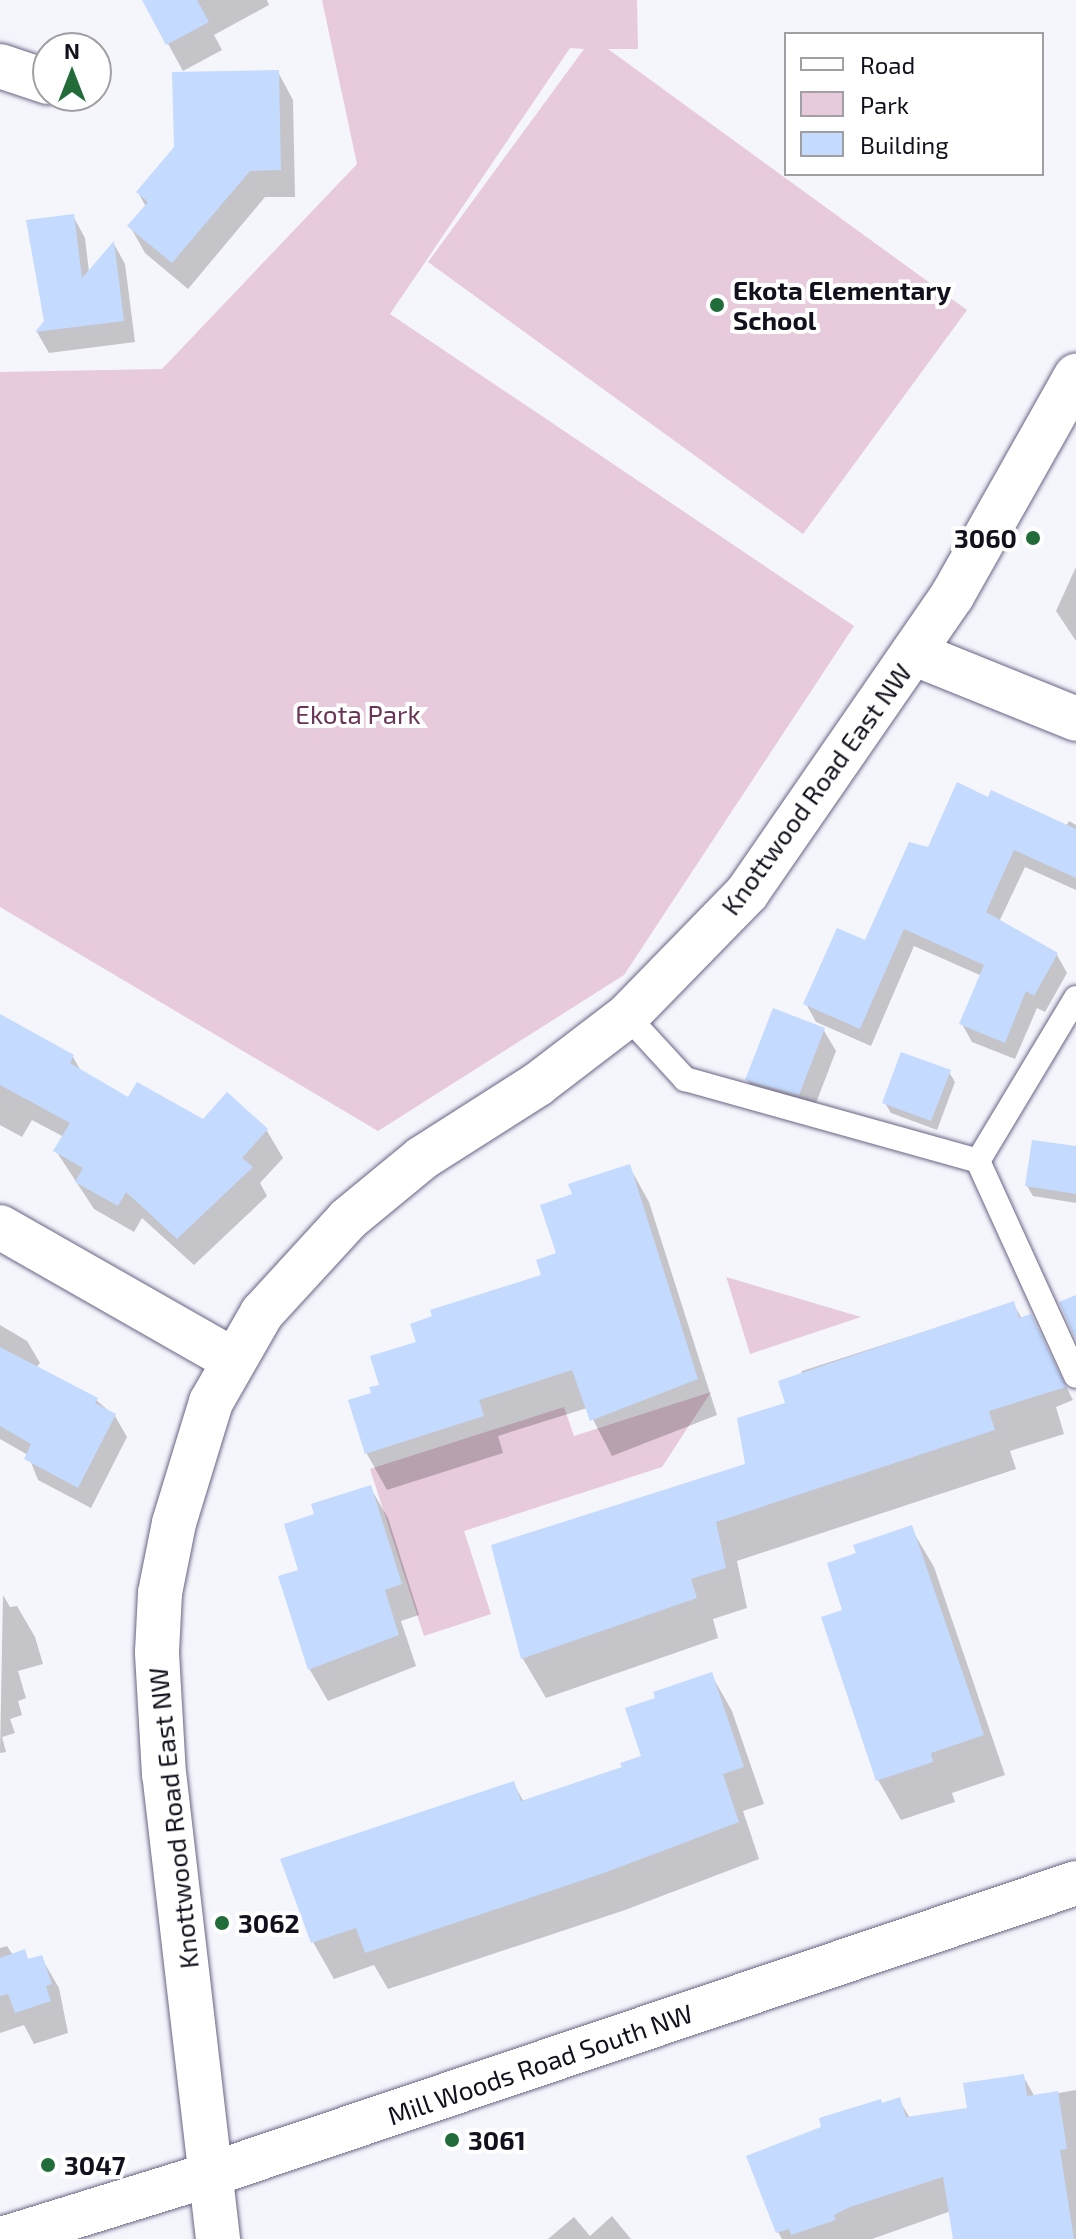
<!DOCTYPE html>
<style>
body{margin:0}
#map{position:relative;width:1076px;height:2239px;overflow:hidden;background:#f5f5fc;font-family:"Exo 2",sans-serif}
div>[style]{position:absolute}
.green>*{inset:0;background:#e7cadb}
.shadow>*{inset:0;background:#0003}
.building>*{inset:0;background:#c4dafe}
.roads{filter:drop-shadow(0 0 2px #686585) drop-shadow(0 0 2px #686585)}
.lane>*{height:24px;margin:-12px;padding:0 12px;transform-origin:12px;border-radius:12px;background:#fff}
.street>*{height:44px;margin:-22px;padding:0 22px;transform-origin:22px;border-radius:22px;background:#fff}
.secondary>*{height:44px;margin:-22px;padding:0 22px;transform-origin:22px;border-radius:22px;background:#fff}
.dots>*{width:22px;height:22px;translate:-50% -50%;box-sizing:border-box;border:4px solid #fff;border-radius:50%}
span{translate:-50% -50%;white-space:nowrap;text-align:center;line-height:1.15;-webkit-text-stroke:8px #fff;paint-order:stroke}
.poi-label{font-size:26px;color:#11101c;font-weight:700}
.left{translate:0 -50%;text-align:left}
.right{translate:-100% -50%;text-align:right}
.park-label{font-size:26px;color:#693556}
.street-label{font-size:26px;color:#11101c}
.legend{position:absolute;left:784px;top:32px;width:260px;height:144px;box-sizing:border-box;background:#fff;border:2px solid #a09fa4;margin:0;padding:10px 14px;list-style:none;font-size:24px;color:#11101c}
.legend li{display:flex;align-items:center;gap:16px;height:40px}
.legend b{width:40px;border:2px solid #a09fa4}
.north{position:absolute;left:32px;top:32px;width:80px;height:80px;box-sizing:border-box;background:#fff;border:2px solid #a09fa4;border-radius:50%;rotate:0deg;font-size:22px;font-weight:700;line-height:32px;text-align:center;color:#11101c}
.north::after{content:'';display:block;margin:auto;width:28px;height:36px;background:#226c39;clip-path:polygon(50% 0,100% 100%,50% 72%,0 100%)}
</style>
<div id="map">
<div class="green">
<i style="clip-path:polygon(322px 0,637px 0,638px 49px,608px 49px,967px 310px,803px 534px,428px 262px,584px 49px,570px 48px,390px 314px,854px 626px,624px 975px,378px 1131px,0 907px,0 372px,162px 369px,357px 164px)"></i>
<i style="clip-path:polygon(726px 1276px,726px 1277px,861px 1317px,750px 1354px)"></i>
<i style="clip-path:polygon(711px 1392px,662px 1467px,464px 1531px,491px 1614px,424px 1636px,370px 1469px,564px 1407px,574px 1436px)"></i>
</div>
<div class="shadow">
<i style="clip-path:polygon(144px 0,267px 0,269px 5px,214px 35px,222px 50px,183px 71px)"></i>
<i style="clip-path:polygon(278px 72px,293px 100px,295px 197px,265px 197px,188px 289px,145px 253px,130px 226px,146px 207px,138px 192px)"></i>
<i style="clip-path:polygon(73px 216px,85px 238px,89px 272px,114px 244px,125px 264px,135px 342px,49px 353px,37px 332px,47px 321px,28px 221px)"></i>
<i style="clip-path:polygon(1076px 567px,1076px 641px,1056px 611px)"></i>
<i style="clip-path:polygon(989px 799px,1066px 826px,1069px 821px,1076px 825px,1076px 890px,1025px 867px,999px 922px,1057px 955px,1067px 973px,1045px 1012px,1037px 1008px,1015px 1059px,972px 1042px,962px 1024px,982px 976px,914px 946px,871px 1046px,816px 1022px,806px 1004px,866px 943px,929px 849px)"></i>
<i style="clip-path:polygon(0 1017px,73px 1057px,82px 1073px,129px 1100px,203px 1121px,228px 1094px,267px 1131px,283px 1158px,260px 1183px,267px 1196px,194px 1265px,142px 1218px,134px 1232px,94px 1209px,56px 1151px,64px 1137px,32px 1120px,22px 1137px,0 1125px)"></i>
<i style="clip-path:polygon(823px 1029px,836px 1051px,811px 1116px,760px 1101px,747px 1080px)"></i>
<i style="clip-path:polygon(949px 1072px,955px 1082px,937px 1130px,891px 1113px,885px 1103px)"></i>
<i style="clip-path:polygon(1076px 1149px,1076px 1203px,1033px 1196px,1027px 1186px)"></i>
<i style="clip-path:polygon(629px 1166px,649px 1202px,717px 1415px,612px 1456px,587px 1408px,498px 1436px,503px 1453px,387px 1490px,367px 1454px,350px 1402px,373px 1395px,419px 1343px,543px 1276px,559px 1254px,574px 1196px)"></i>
<i style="clip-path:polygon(1013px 1303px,1022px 1319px,1030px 1316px,1073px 1400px,1056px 1407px,1064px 1434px,1010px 1451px,1016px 1469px,737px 1561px,747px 1608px,713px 1619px,718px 1638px,546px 1698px,523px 1659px,493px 1547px,748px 1465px,788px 1404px,802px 1371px)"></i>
<i style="clip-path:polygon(0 1325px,27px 1341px,40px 1363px,36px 1368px,96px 1400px,115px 1416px,127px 1437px,91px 1508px,38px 1480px,28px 1455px,0 1439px)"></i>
<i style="clip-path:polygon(370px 1487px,388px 1518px,419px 1615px,401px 1621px,416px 1666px,328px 1701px,310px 1670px,281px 1578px,301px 1572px,317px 1515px)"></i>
<i style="clip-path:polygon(911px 1528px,934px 1567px,1005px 1775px,952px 1793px,955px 1802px,901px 1820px,878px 1780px,845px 1611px,858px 1555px)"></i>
<i style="clip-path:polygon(3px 1595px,10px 1607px,17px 1606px,35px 1637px,43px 1664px,18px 1671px,26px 1698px,18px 1701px,22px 1715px,10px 1719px,15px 1733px,2px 1737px,6px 1752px,0 1753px)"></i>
<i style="clip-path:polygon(711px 1674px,732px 1711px,764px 1804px,743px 1811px,759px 1859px,625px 1910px,388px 1989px,374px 1965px,334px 1979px,313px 1942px,282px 1861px,513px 1783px,524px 1802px,624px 1768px,644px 1758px,657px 1699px)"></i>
<i style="clip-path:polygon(7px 1946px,13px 1955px,24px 1951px,29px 1961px,41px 1957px,59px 1988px,68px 2033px,34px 2044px,24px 2025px,0 2033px,0 1948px)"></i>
<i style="clip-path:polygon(1023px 2076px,1035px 2097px,1076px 2090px,1076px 2239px,955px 2239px,951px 2211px,872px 2239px,782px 2239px,778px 2232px,882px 2105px,899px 2100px,910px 2118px,969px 2110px)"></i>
<i style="clip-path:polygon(612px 2216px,631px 2239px,548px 2239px,574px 2217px,590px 2236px)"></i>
</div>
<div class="building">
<i style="clip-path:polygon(142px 0,197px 0,209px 22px,166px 45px)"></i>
<i style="clip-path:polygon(279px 70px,281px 170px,250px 171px,172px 263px,127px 226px,148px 202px,136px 192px,174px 147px,172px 72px)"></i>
<i style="clip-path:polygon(74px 214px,82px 278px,114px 241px,124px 321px,35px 332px,44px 321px,26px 220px)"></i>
<i style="clip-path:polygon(957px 782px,988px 797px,991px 790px,1076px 829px,1076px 878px,1014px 850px,986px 912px,1058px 953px,1034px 996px,1026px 991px,1005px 1043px,959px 1024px,984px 965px,904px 929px,860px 1029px,803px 1004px,837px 928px,865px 940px,909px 842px,928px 847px)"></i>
<i style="clip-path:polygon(773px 1008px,825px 1028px,799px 1095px,745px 1080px)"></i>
<i style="clip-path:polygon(0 1014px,74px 1055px,70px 1063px,128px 1097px,137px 1082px,203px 1119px,227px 1092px,268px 1129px,242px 1158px,253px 1167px,177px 1239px,126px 1192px,118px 1206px,75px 1182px,83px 1168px,53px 1151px,70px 1123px,0 1085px)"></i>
<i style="clip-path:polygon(901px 1052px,951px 1070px,931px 1121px,882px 1103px)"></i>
<i style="clip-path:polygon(1032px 1140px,1076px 1146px,1076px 1194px,1025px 1186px)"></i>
<i style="clip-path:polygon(630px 1164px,698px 1379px,590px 1421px,572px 1370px,479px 1400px,484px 1416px,365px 1454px,348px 1400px,371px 1393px,369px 1387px,379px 1385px,370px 1356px,416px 1342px,410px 1324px,432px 1316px,430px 1310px,541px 1275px,536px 1260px,556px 1253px,540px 1205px,572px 1194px,568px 1184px)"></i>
<i style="clip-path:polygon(1076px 1295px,1076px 1340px,1059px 1302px)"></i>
<i style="clip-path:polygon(1014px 1301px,1019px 1318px,1031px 1314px,1066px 1387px,989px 1411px,995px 1430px,716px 1522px,726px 1568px,691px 1579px,697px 1598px,521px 1659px,491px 1545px,745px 1464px,737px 1418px,785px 1403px,778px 1381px)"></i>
<i style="clip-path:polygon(0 1347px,98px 1398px,95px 1403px,116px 1414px,78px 1488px,24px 1459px,31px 1444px,0 1426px)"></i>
<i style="clip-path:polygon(371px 1485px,402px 1584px,385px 1590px,399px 1635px,308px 1670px,278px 1576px,298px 1570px,284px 1524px,314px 1514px,311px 1504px)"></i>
<i style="clip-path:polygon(912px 1525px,984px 1735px,931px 1753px,933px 1762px,876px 1781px,821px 1617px,842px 1610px,827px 1563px,856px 1553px,853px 1545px)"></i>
<i style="clip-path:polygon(712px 1672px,744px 1767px,723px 1774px,739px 1822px,604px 1873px,365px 1953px,356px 1928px,311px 1943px,280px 1859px,514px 1781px,521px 1801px,622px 1767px,620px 1763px,641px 1756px,625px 1708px,655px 1698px,653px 1692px)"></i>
<i style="clip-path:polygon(25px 1949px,28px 1959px,42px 1955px,52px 1984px,46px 1986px,51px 2001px,15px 2013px,8px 1994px,0 1996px,0 1958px)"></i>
<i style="clip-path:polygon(1024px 2074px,1027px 2096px,1058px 2091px,1067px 2149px,1060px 2150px,1074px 2239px,953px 2239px,943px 2177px,850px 2207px,834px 2215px,836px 2220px,791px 2235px,789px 2229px,776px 2233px,746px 2156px,821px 2127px,819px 2118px,881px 2099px,882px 2103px,900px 2097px,906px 2117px,967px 2108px,963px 2083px)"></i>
</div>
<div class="roads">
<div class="lane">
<i style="left:627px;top:1016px;width:86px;rotate:47.4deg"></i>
<i style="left:685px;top:1079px;width:304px;rotate:15.6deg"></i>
<i style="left:978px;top:1161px;width:190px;rotate:-59deg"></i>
<i style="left:978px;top:1161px;width:236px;rotate:65.5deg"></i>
</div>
<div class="street">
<i style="left:0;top:66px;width:51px;rotate:18.4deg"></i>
<i style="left:913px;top:653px;width:176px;rotate:22deg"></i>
<i style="left:0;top:1227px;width:268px;rotate:29.7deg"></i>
</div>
<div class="secondary">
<i style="left:2px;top:2239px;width:220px;rotate:-17.2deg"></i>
<i style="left:212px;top:2174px;width:912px;rotate:-18.61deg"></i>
<i style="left:218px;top:2239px;width:467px;rotate:-96.6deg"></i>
<i style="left:164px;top:1775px;width:123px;rotate:-93.3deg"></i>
<i style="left:157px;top:1652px;width:59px;rotate:-87.1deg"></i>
<i style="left:160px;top:1593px;width:71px;rotate:-78.7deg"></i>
<i style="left:174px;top:1523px;width:127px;rotate:-73deg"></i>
<i style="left:211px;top:1402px;width:103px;rotate:-60.2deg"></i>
<i style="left:262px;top:1313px;width:127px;rotate:-47.5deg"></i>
<i style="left:348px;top:1219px;width:96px;rotate:-39.5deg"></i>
<i style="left:422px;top:1158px;width:138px;rotate:-32.5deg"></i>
<i style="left:538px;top:1084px;width:112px;rotate:-37.4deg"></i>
<i style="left:627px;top:1016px;width:172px;rotate:-45.7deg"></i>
<i style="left:747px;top:893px;width:361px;rotate:-55.4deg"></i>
<i style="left:952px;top:596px;width:253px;rotate:-60.6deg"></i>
</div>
</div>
<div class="dots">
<i style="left:717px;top:305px;background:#226c39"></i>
<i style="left:1033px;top:538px;background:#226c39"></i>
<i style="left:222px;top:1923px;background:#226c39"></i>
<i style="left:452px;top:2140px;background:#226c39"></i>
<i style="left:48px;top:2165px;background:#226c39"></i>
</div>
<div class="poi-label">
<span class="left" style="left:733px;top:305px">Ekota Elementary<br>School</span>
<span class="right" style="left:1017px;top:538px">3060</span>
<span class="left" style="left:238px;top:1923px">3062</span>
<span class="left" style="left:468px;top:2140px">3061</span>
<span class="left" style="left:64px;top:2165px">3047</span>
</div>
<div class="park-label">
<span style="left:358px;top:714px">Ekota Park</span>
</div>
<div class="street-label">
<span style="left:816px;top:789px;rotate:-54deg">Knottwood Road East NW</span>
<span style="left:173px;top:1818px;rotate:-96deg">Knottwood Road East NW</span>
<span style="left:540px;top:2064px;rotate:-19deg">Mill Woods Road South NW</span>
</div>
<ul class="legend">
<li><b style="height:10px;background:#fff"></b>Road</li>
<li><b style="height:22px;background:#e7cadb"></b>Park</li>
<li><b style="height:22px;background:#c4dafe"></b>Building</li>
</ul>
<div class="north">N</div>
</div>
